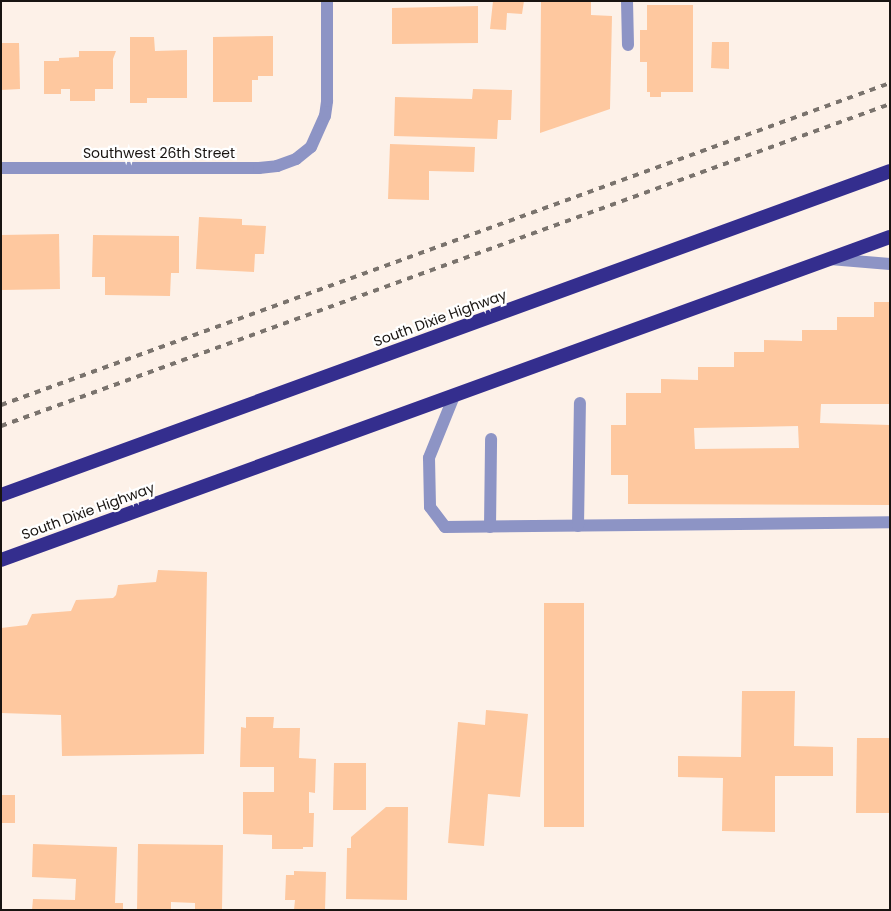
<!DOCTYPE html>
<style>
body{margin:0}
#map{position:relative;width:891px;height:911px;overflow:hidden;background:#fdf1e8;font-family:Poppins,sans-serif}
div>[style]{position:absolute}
.building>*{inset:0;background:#fec89f}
.service>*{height:12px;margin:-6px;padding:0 6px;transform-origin:6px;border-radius:6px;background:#8d94c5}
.minor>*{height:12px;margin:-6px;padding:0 6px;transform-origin:6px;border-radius:6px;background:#8d94c5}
.trunk>*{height:14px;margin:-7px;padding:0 7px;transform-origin:7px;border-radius:7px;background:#342e8e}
.rail>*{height:4px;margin-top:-2px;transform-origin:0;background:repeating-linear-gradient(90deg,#7a736d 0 6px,transparent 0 12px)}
span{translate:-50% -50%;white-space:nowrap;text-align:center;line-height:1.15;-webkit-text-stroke:4.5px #fff;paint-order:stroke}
.street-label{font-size:14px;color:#181411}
.frame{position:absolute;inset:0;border:2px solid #181411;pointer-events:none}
</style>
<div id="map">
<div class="building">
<i style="clip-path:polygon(493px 1px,524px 1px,522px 14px,507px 13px,506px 30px,490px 29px)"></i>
<i style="clip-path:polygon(541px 1px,591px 1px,591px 15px,612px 16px,610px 109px,540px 133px)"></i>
<i style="clip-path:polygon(647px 5px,693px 5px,693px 92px,661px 92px,661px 97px,650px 97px,650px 92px,647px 92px,647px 62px,640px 62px,640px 30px,647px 30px)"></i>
<i style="clip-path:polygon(478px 6px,478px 43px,392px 44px,392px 8px)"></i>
<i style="clip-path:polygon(273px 36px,273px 76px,258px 76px,258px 80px,252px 80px,252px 102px,213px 102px,213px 37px)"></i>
<i style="clip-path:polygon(130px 37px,154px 37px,155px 51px,187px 50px,187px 98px,147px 98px,147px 103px,130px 103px)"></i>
<i style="clip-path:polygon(712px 42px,729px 42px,729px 69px,711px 68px)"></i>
<i style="clip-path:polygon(1px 43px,19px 43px,20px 89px,1px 90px)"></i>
<i style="clip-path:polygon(79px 51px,116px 51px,113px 59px,113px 89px,95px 89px,95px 101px,70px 101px,70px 89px,61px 89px,61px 94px,44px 94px,44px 61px,59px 61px,59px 58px,79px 57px)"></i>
<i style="clip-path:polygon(473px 89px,512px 90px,511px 120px,498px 120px,497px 139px,394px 136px,395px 97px,472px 99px)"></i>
<i style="clip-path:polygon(390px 144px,475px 147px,474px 172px,429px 171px,429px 200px,388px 199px)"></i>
<i style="clip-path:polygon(199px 217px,242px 219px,242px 225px,266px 226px,264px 254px,255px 254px,254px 272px,196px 269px)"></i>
<i style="clip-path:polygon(59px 234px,60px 289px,1px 290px,1px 235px)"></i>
<i style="clip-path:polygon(93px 235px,179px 236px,179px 273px,171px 273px,170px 296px,105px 295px,105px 277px,92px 277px)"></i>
<i style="clip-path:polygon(evenodd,874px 302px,890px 302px,890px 404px,821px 404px,820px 423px,890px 425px,890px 505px,628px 504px,628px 475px,611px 475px,611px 425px,626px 425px,626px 393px,661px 393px,661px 379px,698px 380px,698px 367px,734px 367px,734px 352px,764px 352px,764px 340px,802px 341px,802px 330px,837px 330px,837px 317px,874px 317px,874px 302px,798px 426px,799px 448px,695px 449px,694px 428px,798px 426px)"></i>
<i style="clip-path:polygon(158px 570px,207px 572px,204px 754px,62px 756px,61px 715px,1px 713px,1px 628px,27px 625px,32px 614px,71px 611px,76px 600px,113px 598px,116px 595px,118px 585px,156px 582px)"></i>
<i style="clip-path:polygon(544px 603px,584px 603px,584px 827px,544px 827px)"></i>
<i style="clip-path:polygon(742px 691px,795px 691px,794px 746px,833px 747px,833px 776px,775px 776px,775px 832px,722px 831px,723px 778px,678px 777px,678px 756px,741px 757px)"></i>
<i style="clip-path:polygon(486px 710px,528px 714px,520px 797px,488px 794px,484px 846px,448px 843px,458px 722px,485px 725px)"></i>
<i style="clip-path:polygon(246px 717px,274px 717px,273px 728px,300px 728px,299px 758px,316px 759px,315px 793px,309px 792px,309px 813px,314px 813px,313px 847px,303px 847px,303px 849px,272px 849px,272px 835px,243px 834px,243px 792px,274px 792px,274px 767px,240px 767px,241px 727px,246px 728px)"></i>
<i style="clip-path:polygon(857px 738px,890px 738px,890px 813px,856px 813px)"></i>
<i style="clip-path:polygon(334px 763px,366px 763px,366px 810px,333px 810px)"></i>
<i style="clip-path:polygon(1px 795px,15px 795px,15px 823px,1px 823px)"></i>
<i style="clip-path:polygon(386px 807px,408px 807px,407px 900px,346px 899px,347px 848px,351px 848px,351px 837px)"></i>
<i style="clip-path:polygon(33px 844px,117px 847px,115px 903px,123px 903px,123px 910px,32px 910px,33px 899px,75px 900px,76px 879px,32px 877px)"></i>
<i style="clip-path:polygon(138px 844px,223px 845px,222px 910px,195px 910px,195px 903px,171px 902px,171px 910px,137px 910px)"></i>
<i style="clip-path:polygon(294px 871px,326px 872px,325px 910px,294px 910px,295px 900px,285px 900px,286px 875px,294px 875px)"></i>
</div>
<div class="service">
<i style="left:627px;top:1px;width:44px;rotate:88.7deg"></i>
<i style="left:830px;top:259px;width:60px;rotate:4.8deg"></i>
<i style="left:454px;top:396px;width:67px;rotate:112deg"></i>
<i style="left:429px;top:458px;width:49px;rotate:88.8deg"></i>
<i style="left:430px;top:507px;width:25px;rotate:53deg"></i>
<i style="left:445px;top:527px;width:445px;rotate:-0.6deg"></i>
<i style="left:578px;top:526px;width:123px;rotate:-89.1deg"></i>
<i style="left:490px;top:527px;width:88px;rotate:-89.3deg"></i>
</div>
<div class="minor">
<i style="left:1px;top:168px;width:258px"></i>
<i style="left:259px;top:168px;width:18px;rotate:-6deg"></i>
<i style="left:277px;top:166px;width:20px;rotate:-20deg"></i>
<i style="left:296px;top:159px;width:19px;rotate:-39deg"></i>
<i style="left:311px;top:147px;width:34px;rotate:-66deg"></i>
<i style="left:325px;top:116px;width:15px;rotate:-82deg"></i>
<i style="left:327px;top:101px;width:100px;rotate:-90deg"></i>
</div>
<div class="trunk">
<i style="left:1px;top:495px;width:946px;rotate:-20.02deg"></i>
<i style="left:1px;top:560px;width:946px;rotate:-19.97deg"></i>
</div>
<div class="rail">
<i style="left:1px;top:405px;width:946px;rotate:-19.91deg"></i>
<i style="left:1px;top:426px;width:946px;rotate:-19.91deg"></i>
</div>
<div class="street-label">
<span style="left:159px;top:153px">Southwest 26th Street</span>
<span style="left:440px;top:318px;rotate:-20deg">South Dixie Highway</span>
<span style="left:88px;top:511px;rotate:-20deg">South Dixie Highway</span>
</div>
<div class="frame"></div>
</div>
